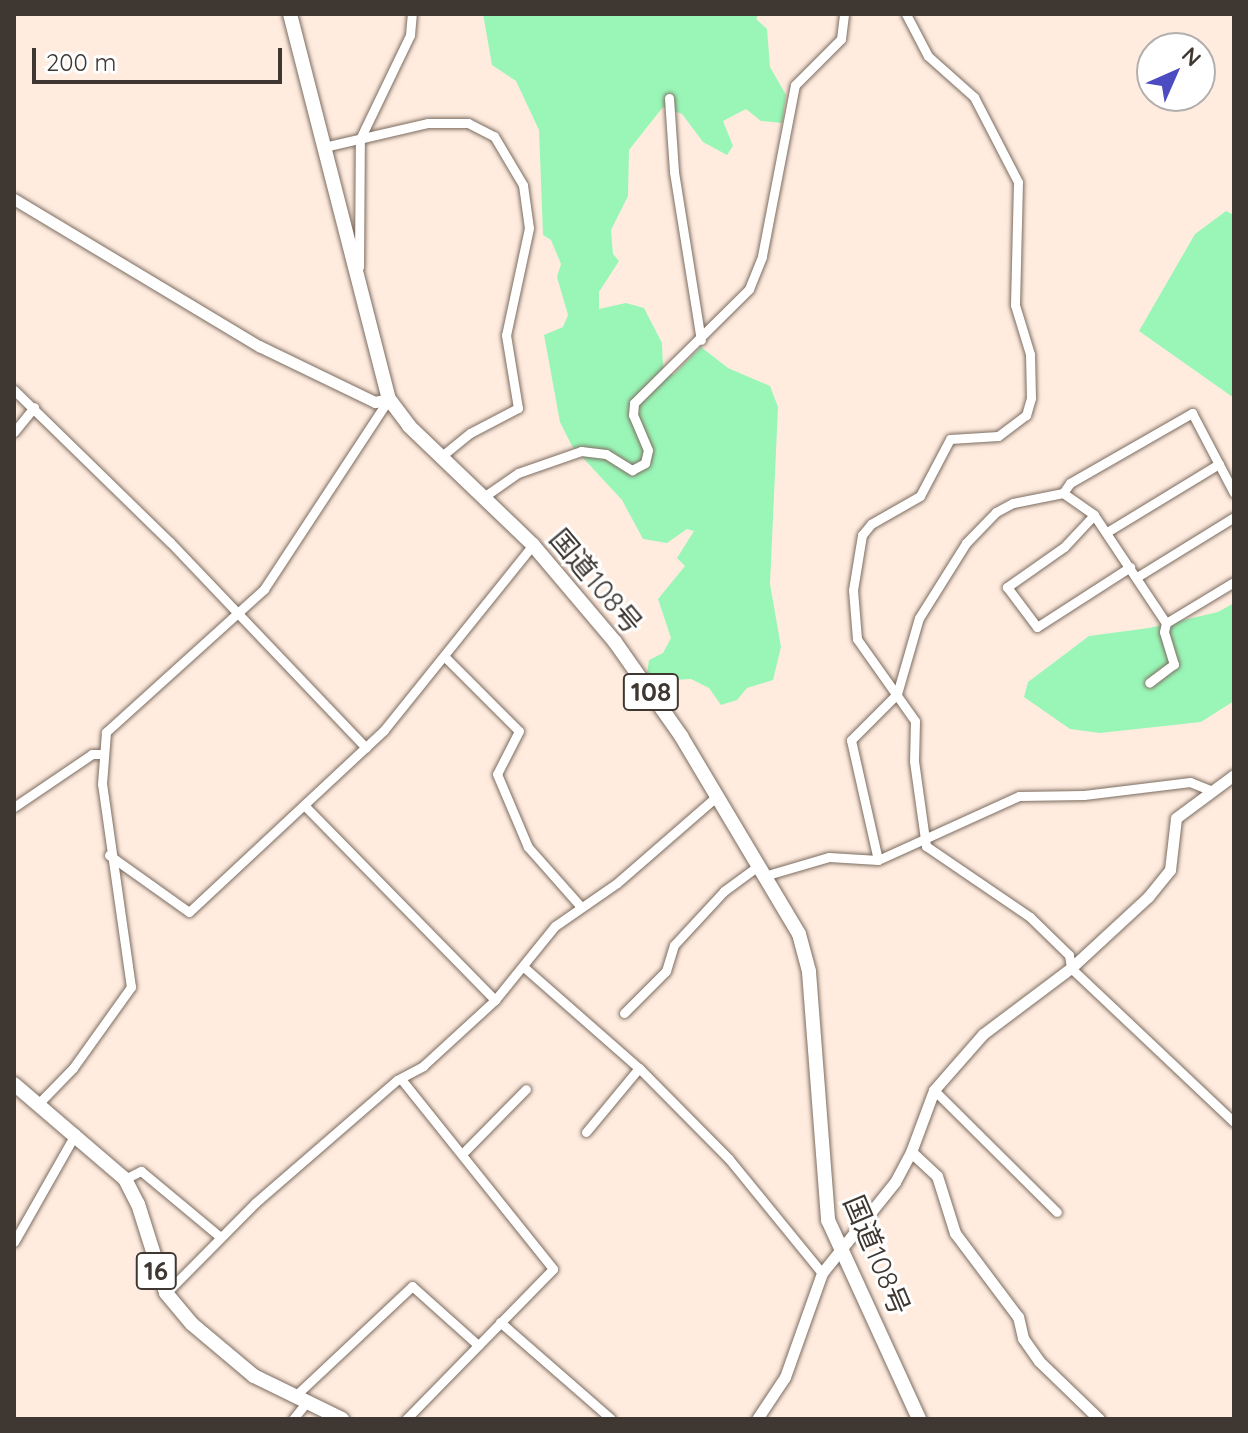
<!DOCTYPE html>
<meta charset="utf-8">
<style>
body{margin:0}
#map{position:relative;width:1248px;height:1433px;overflow:hidden;background:#ffecdf;font-family:Quicksand,"Noto Sans JP",sans-serif}
div>[style]{position:absolute}
.green>*{inset:0;background:#99f6b7}
.roads{filter:drop-shadow(0 0 2px #7c6c60) drop-shadow(0 0 2px #7c6c60)}
.minor>*{height:9px;margin:-4.5px;padding:0 4.5px;transform-origin:4.5px;border-radius:4.5px;background:#fff}
.tertiary>*{height:11px;margin:-5.5px;padding:0 5.5px;transform-origin:5.5px;border-radius:5.5px;background:#fff}
.primary>*{height:14px;margin:-7px;padding:0 7px;transform-origin:7px;border-radius:7px;background:#fff}
.trunk>*{height:14px;margin:-7px;padding:0 7px;transform-origin:7px;border-radius:7px;background:#fff}
span{translate:-50% -50%;white-space:nowrap;text-align:center;line-height:1.15;-webkit-text-stroke:6px #fff;paint-order:stroke}
.shield-label span{padding:2px 6px;background:#fff;border:2px solid;border-radius:6px;-webkit-text-stroke-width:0}
.shield-label{font-size:26px;color:#3e3732;font-weight:700}
.street-label{font-size:28px;color:#3e3732}
.frame{position:absolute;inset:0;border:16px solid #3e3732;pointer-events:none}
.north{position:absolute;left:1136px;top:32px;width:80px;height:80px;box-sizing:border-box;background:#fff;border:2px solid #b2afad;border-radius:50%;rotate:45deg;font-size:22px;font-weight:700;line-height:32px;text-align:center;color:#3e3732}
.north::after{content:'';display:block;margin:auto;width:28px;height:36px;background:#4d4bc1;clip-path:polygon(50% 0,100% 100%,50% 72%,0 100%)}
.scale{position:absolute;left:32px;top:48px;width:250px;height:36px;box-sizing:border-box;border:4px solid #3e3732;border-top:0;padding-left:10px;font-size:24px;line-height:28px;white-space:nowrap;color:#3e3732;-webkit-text-stroke:6px #fff;paint-order:stroke}
</style>
<div id="map">
<div class="green">
<i style="clip-path:polygon(483px 14px,759px 14px,756px 19px,767px 29px,770px 67px,786px 95px,782px 123px,761px 121px,746px 109px,723px 121px,733px 146px,727px 155px,703px 142px,682px 114px,663px 107px,629px 150px,628px 196px,611px 230px,613px 254px,619px 261px,599px 292px,599px 309px,626px 303px,644px 308px,662px 343px,663px 367px,673px 375px,701px 347px,728px 368px,770px 386px,778px 407px,770px 584px,781px 647px,773px 680px,747px 688px,737px 700px,721px 705px,709px 688px,691px 679px,654px 681px,647px 674px,649px 660px,663px 653px,671px 638px,658px 599px,685px 566px,677px 558px,694px 531px,687px 529px,667px 543px,643px 539px,622px 500px,572px 446px,560px 422px,544px 335px,563px 327px,568px 315px,557px 277px,561px 264px,551px 240px,543px 235px,539px 130px,516px 81px,492px 65px)"></i>
<i style="clip-path:polygon(1226px 211px,1234px 215px,1234px 398px,1139px 331px,1195px 234px)"></i>
<i style="clip-path:polygon(1234px 603px,1234px 701px,1201px 722px,1100px 733px,1070px 729px,1024px 697px,1028px 682px,1089px 636px,1149px 628px,1218px 612px)"></i>
</div>
<div class="roads">
<div class="minor">
<i style="left:906px;top:14px;width:47px;rotate:62.4deg"></i>
<i style="left:928px;top:56px;width:62px;rotate:41.7deg"></i>
<i style="left:974px;top:97px;width:96px;rotate:62.6deg"></i>
<i style="left:1018px;top:182px;width:123px;rotate:91.4deg"></i>
<i style="left:1015px;top:305px;width:51px;rotate:73deg"></i>
<i style="left:1030px;top:354px;width:44px;rotate:88.7deg"></i>
<i style="left:1031px;top:398px;width:18px;rotate:106deg"></i>
<i style="left:1026px;top:415px;width:35px;rotate:143deg"></i>
<i style="left:998px;top:436px;width:48px;rotate:176.4deg"></i>
<i style="left:950px;top:439px;width:64px;rotate:117.8deg"></i>
<i style="left:920px;top:496px;width:56px;rotate:150.3deg"></i>
<i style="left:871px;top:524px;width:14px;rotate:129deg"></i>
<i style="left:862px;top:535px;width:56px;rotate:99.3deg"></i>
<i style="left:853px;top:590px;width:49px;rotate:85.3deg"></i>
<i style="left:857px;top:639px;width:100px;rotate:54.7deg"></i>
<i style="left:915px;top:721px;width:40px;rotate:91.4deg"></i>
<i style="left:914px;top:761px;width:86px;rotate:82deg"></i>
<i style="left:926px;top:846px;width:126px;rotate:34.3deg"></i>
<i style="left:1030px;top:917px;width:54px;rotate:44.3deg"></i>
<i style="left:1069px;top:955px;width:13px;rotate:81deg"></i>
<i style="left:1071px;top:968px;width:224px;rotate:43.4deg"></i>
<i style="left:669px;top:98px;width:74px;rotate:86.1deg"></i>
<i style="left:674px;top:172px;width:170px;rotate:80.9deg"></i>
<i style="left:324px;top:147px;width:107px;rotate:-13deg"></i>
<i style="left:428px;top:123px;width:40px"></i>
<i style="left:468px;top:123px;width:29px;rotate:27deg"></i>
<i style="left:494px;top:136px;width:57px;rotate:59.4deg"></i>
<i style="left:523px;top:185px;width:43px;rotate:82.1deg"></i>
<i style="left:529px;top:228px;width:109px;rotate:102.1deg"></i>
<i style="left:506px;top:335px;width:74px;rotate:80.7deg"></i>
<i style="left:518px;top:408px;width:54px;rotate:152.5deg"></i>
<i style="left:470px;top:433px;width:36px;rotate:141deg"></i>
<i style="left:359px;top:267px;width:128px;rotate:-89.6deg"></i>
<i style="left:360px;top:139px;width:115px;rotate:-64.3deg"></i>
<i style="left:410px;top:35px;width:21px;rotate:-85deg"></i>
<i style="left:14px;top:390px;width:218px;rotate:44.3deg"></i>
<i style="left:170px;top:542px;width:284px;rotate:46.4deg"></i>
<i style="left:14px;top:432px;width:32px;rotate:-51deg"></i>
<i style="left:1063px;top:493px;width:12px;rotate:-55deg"></i>
<i style="left:1070px;top:483px;width:141px;rotate:-29.8deg"></i>
<i style="left:1192px;top:413px;width:90px;rotate:62.3deg"></i>
<i style="left:485px;top:496px;width:40px;rotate:-34.9deg"></i>
<i style="left:518px;top:473px;width:67px;rotate:-19.2deg"></i>
<i style="left:581px;top:451px;width:25px;rotate:7deg"></i>
<i style="left:606px;top:454px;width:31px;rotate:32deg"></i>
<i style="left:632px;top:470px;width:15px;rotate:-28deg"></i>
<i style="left:645px;top:463px;width:13px;rotate:-77deg"></i>
<i style="left:648px;top:450px;width:38px;rotate:-113deg"></i>
<i style="left:633px;top:415px;width:12px;rotate:-85deg"></i>
<i style="left:634px;top:403px;width:162px;rotate:-44.7deg"></i>
<i style="left:749px;top:289px;width:35px;rotate:-68deg"></i>
<i style="left:762px;top:256px;width:174px;rotate:-79.1deg"></i>
<i style="left:795px;top:85px;width:65px;rotate:-45deg"></i>
<i style="left:841px;top:39px;width:25px;rotate:-83deg"></i>
<i style="left:1094px;top:515px;width:44px;rotate:133.2deg"></i>
<i style="left:1064px;top:547px;width:70px;rotate:144.9deg"></i>
<i style="left:1007px;top:587px;width:50px;rotate:53.1deg"></i>
<i style="left:1037px;top:627px;width:111px;rotate:-32.8deg"></i>
<i style="left:1107px;top:532px;width:131px;rotate:-31.3deg"></i>
<i style="left:1137px;top:577px;width:114px;rotate:-31.7deg"></i>
<i style="left:1166px;top:623px;width:79px;rotate:-31.1deg"></i>
<i style="left:446px;top:658px;width:103px;rotate:45deg"></i>
<i style="left:519px;top:731px;width:48px;rotate:117.1deg"></i>
<i style="left:497px;top:774px;width:79px;rotate:67deg"></i>
<i style="left:528px;top:847px;width:80px;rotate:48.5deg"></i>
<i style="left:14px;top:807px;width:94px;rotate:-34.2deg"></i>
<i style="left:92px;top:754px;width:9px"></i>
<i style="left:306px;top:807px;width:270px;rotate:45.6deg"></i>
<i style="left:109px;top:855px;width:98px;rotate:35.5deg"></i>
<i style="left:189px;top:912px;width:267px;rotate:-43deg"></i>
<i style="left:384px;top:730px;width:238px;rotate:-51.2deg"></i>
<i style="left:878px;top:860px;width:123px;rotate:-102.7deg"></i>
<i style="left:851px;top:740px;width:65px;rotate:-45deg"></i>
<i style="left:897px;top:694px;width:79px;rotate:-73.9deg"></i>
<i style="left:919px;top:618px;width:89px;rotate:-57.9deg"></i>
<i style="left:966px;top:543px;width:43px;rotate:-45.9deg"></i>
<i style="left:996px;top:512px;width:19px;rotate:-28deg"></i>
<i style="left:1013px;top:503px;width:51px;rotate:-11.3deg"></i>
<i style="left:1063px;top:493px;width:38px;rotate:35deg"></i>
<i style="left:1094px;top:515px;width:130px;rotate:56.3deg"></i>
<i style="left:1166px;top:623px;width:9px;rotate:103deg"></i>
<i style="left:1164px;top:632px;width:34px;rotate:73deg"></i>
<i style="left:1174px;top:664px;width:31px;rotate:143deg"></i>
<i style="left:764px;top:876px;width:68px;rotate:-16.3deg"></i>
<i style="left:829px;top:857px;width:49px;rotate:3.5deg"></i>
<i style="left:878px;top:860px;width:155px;rotate:-24.4deg"></i>
<i style="left:1019px;top:796px;width:65px;rotate:-0.9deg"></i>
<i style="left:1084px;top:795px;width:107px;rotate:-7deg"></i>
<i style="left:1190px;top:782px;width:22px;rotate:22deg"></i>
<i style="left:525px;top:968px;width:152px;rotate:41.3deg"></i>
<i style="left:639px;top:1068px;width:128px;rotate:45.3deg"></i>
<i style="left:729px;top:1159px;width:147px;rotate:50.8deg"></i>
<i style="left:624px;top:1013px;width:59px;rotate:-45deg"></i>
<i style="left:666px;top:971px;width:27px;rotate:-73deg"></i>
<i style="left:674px;top:945px;width:74px;rotate:-47.2deg"></i>
<i style="left:724px;top:891px;width:42px;rotate:-36.3deg"></i>
<i style="left:401px;top:1079px;width:243px;rotate:51.3deg"></i>
<i style="left:553px;top:1269px;width:210px;rotate:134.4deg"></i>
<i style="left:934px;top:1090px;width:173px;rotate:44.8deg"></i>
<i style="left:39px;top:1103px;width:49px;rotate:-45.8deg"></i>
<i style="left:73px;top:1068px;width:100px;rotate:-54.4deg"></i>
<i style="left:131px;top:987px;width:205px;rotate:-98.1deg"></i>
<i style="left:102px;top:784px;width:52px;rotate:-85.6deg"></i>
<i style="left:106px;top:732px;width:213px;rotate:-42.1deg"></i>
<i style="left:264px;top:589px;width:227px;rotate:-56.7deg"></i>
<i style="left:586px;top:1132px;width:83px;rotate:-50.4deg"></i>
<i style="left:462px;top:1154px;width:91px;rotate:-45.4deg"></i>
<i style="left:125px;top:1179px;width:18px;rotate:-27deg"></i>
<i style="left:141px;top:1171px;width:102px;rotate:39.8deg"></i>
<i style="left:14px;top:1242px;width:125px;rotate:-60.4deg"></i>
<i style="left:166px;top:1293px;width:127px;rotate:-45.3deg"></i>
<i style="left:255px;top:1203px;width:188px;rotate:-40.9deg"></i>
<i style="left:397px;top:1080px;width:30px;rotate:-28deg"></i>
<i style="left:423px;top:1066px;width:98px;rotate:-42.5deg"></i>
<i style="left:495px;top:1000px;width:95px;rotate:-51deg"></i>
<i style="left:555px;top:926px;width:75px;rotate:-34.7deg"></i>
<i style="left:617px;top:883px;width:133px;rotate:-41deg"></i>
<i style="left:500px;top:1322px;width:147px;rotate:41.1deg"></i>
<i style="left:294px;top:1397px;width:162px;rotate:-43.2deg"></i>
<i style="left:412px;top:1286px;width:89px;rotate:41.8deg"></i>
<i style="left:293px;top:1419px;width:21px;rotate:-51deg"></i>
</div>
<div class="tertiary">
<i style="left:14px;top:199px;width:286px;rotate:31deg"></i>
<i style="left:259px;top:346px;width:129px;rotate:25.8deg"></i>
<i style="left:375px;top:402px;width:14px;rotate:-12deg"></i>
<i style="left:757px;top:1419px;width:50px;rotate:-56.3deg"></i>
<i style="left:785px;top:1377px;width:110px;rotate:-70.4deg"></i>
<i style="left:822px;top:1273px;width:117px;rotate:-51.3deg"></i>
<i style="left:895px;top:1182px;width:34px;rotate:-62deg"></i>
<i style="left:1099px;top:1419px;width:83px;rotate:-136deg"></i>
<i style="left:1039px;top:1361px;width:28px;rotate:-125deg"></i>
<i style="left:1023px;top:1338px;width:22px;rotate:-103deg"></i>
<i style="left:1018px;top:1317px;width:105px;rotate:-126.9deg"></i>
<i style="left:955px;top:1233px;width:60px;rotate:-107.5deg"></i>
<i style="left:937px;top:1176px;width:35px;rotate:-137deg"></i>
<i style="left:911px;top:1152px;width:66px;rotate:-69.6deg"></i>
<i style="left:934px;top:1090px;width:74px;rotate:-48.8deg"></i>
<i style="left:983px;top:1034px;width:110px;rotate:-36.9deg"></i>
<i style="left:1071px;top:968px;width:105px;rotate:-42.7deg"></i>
<i style="left:1148px;top:897px;width:35px;rotate:-51deg"></i>
<i style="left:1170px;top:870px;width:52px;rotate:-83.4deg"></i>
<i style="left:1176px;top:818px;width:72px;rotate:-36.6deg"></i>
</div>
<div class="primary">
<i style="left:14px;top:1084px;width:146px;rotate:40.6deg"></i>
<i style="left:125px;top:1179px;width:28px;rotate:63deg"></i>
<i style="left:138px;top:1204px;width:93px;rotate:72.5deg"></i>
<i style="left:166px;top:1293px;width:40px;rotate:50deg"></i>
<i style="left:192px;top:1324px;width:81px;rotate:40deg"></i>
<i style="left:254px;top:1376px;width:98px;rotate:26deg"></i>
</div>
<div class="trunk">
<i style="left:290px;top:14px;width:398px;rotate:75.6deg"></i>
<i style="left:389px;top:399px;width:34px;rotate:53deg"></i>
<i style="left:409px;top:426px;width:172px;rotate:43.8deg"></i>
<i style="left:533px;top:545px;width:127px;rotate:49.8deg"></i>
<i style="left:615px;top:642px;width:115px;rotate:54.9deg"></i>
<i style="left:681px;top:736px;width:230px;rotate:59.2deg"></i>
<i style="left:799px;top:934px;width:39px;rotate:75deg"></i>
<i style="left:809px;top:972px;width:249px;rotate:85.6deg"></i>
<i style="left:828px;top:1220px;width:219px;rotate:65.4deg"></i>
</div>
</div>
<div class="shield-label">
<span style="left:651px;top:692px">108</span>
<span style="left:156px;top:1271px">16</span>
</div>
<div class="street-label">
<span style="left:596px;top:581px;rotate:50deg">国道108号</span>
<span style="left:877px;top:1255px;rotate:67deg">国道108号</span>
</div>
<div class="frame"></div>
<div class="north">N</div>
<div class="scale">200 m</div>
</div>
